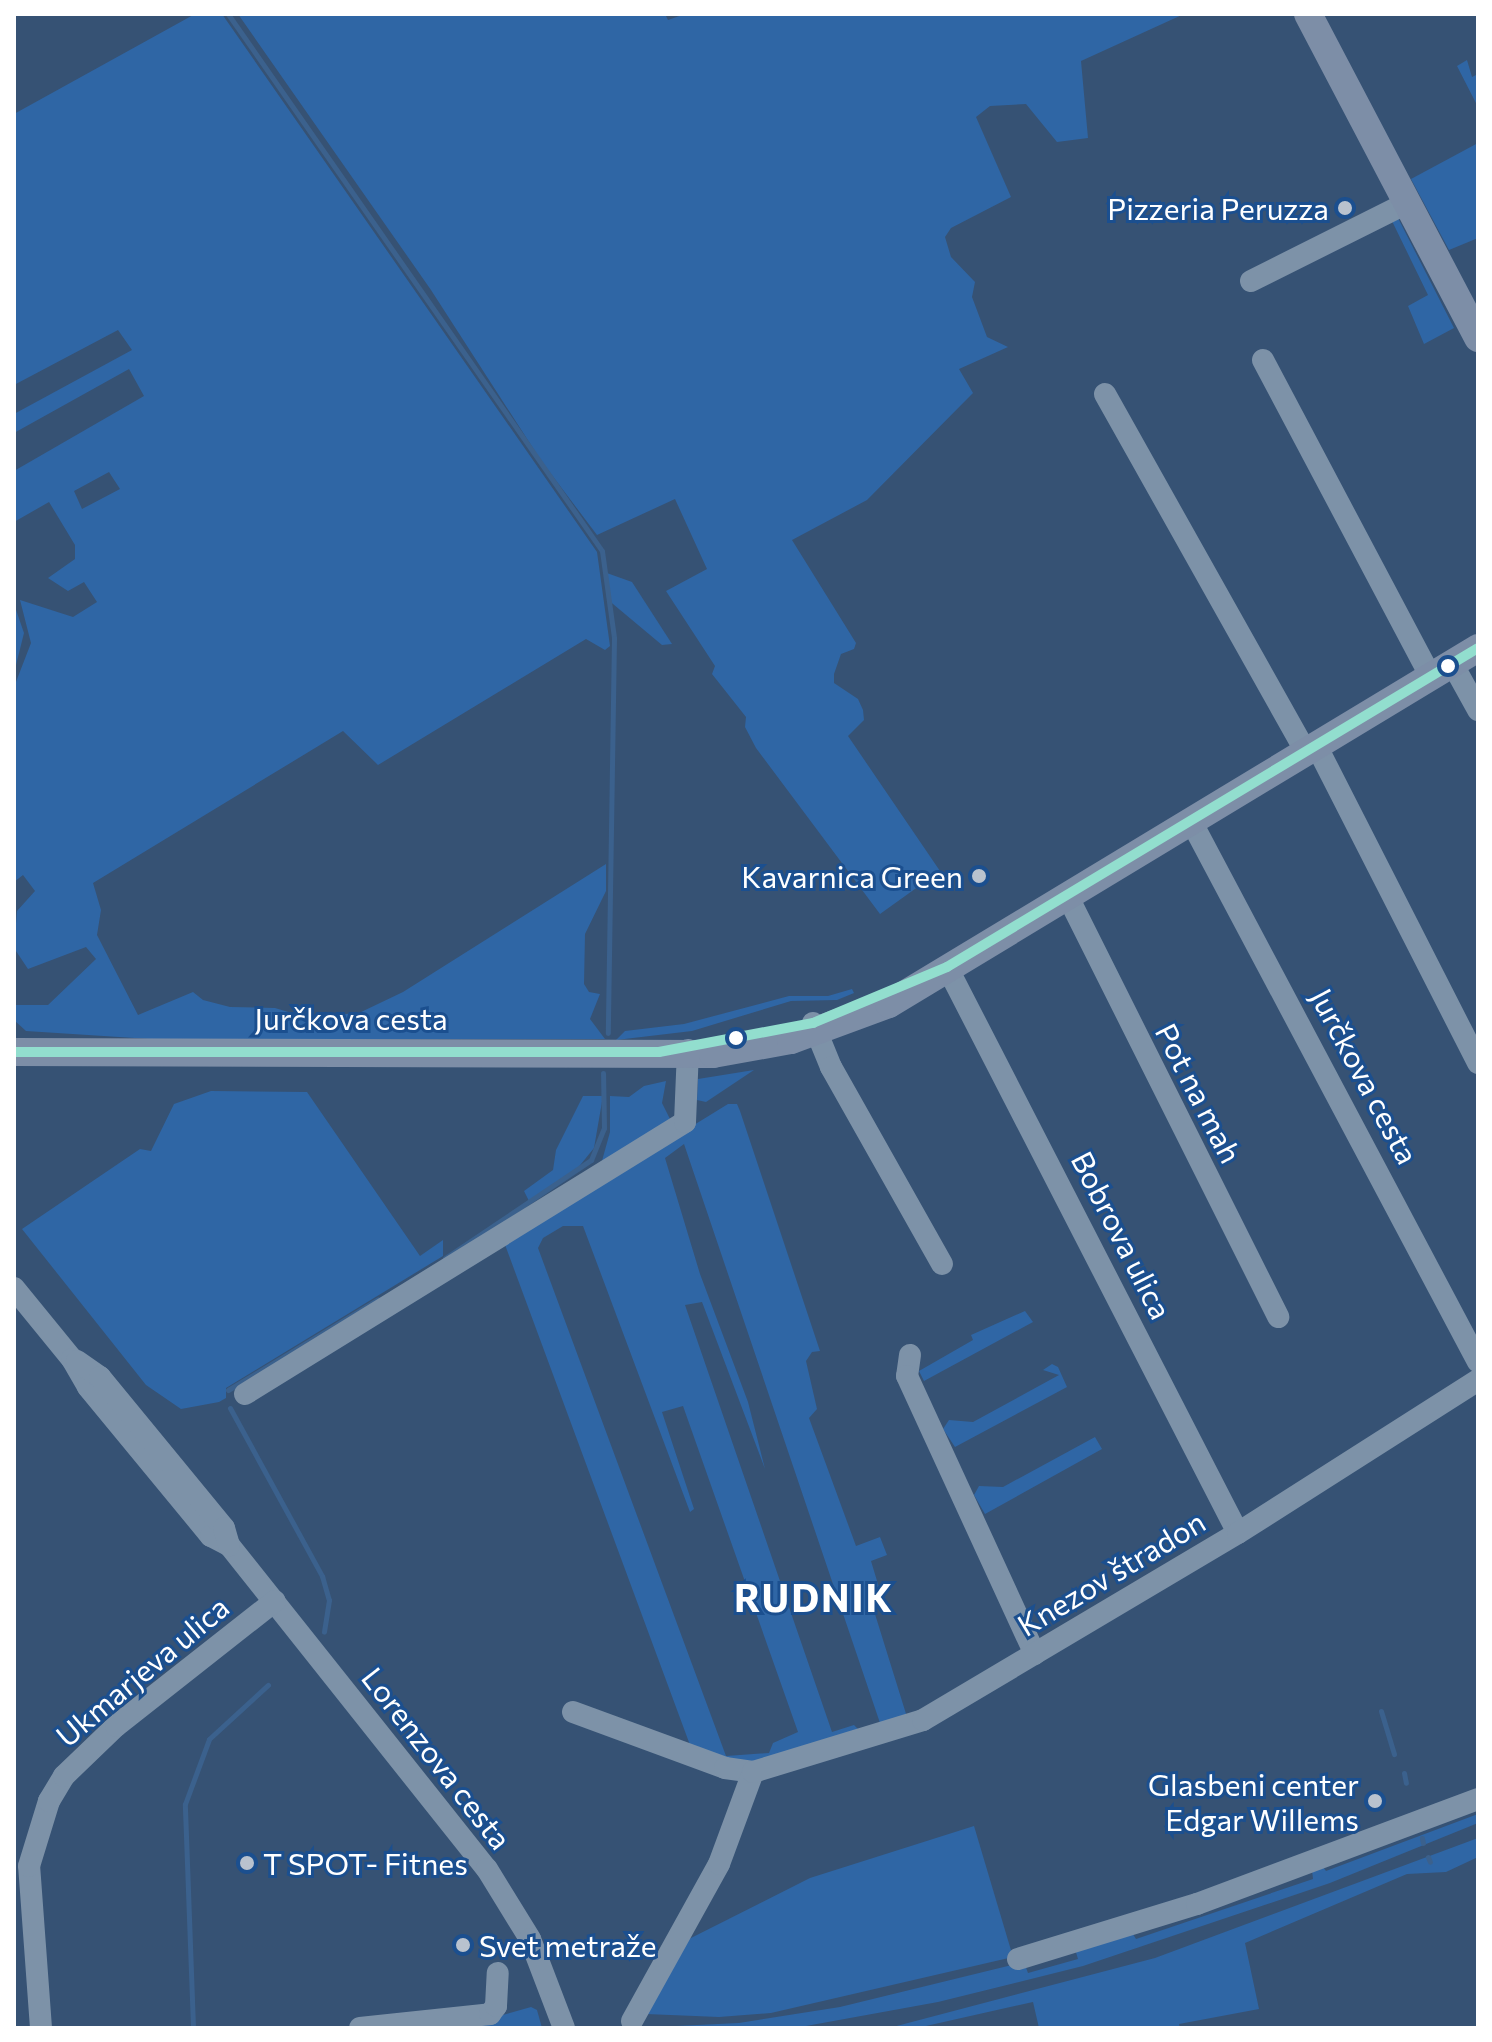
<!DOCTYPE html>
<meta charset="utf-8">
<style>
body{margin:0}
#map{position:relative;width:1492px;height:2042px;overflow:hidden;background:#365274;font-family:Commissioner,sans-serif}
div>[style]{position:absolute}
.green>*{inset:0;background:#2f66a5}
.stream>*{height:5px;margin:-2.5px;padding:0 2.5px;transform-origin:2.5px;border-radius:2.5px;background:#3b618d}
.minor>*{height:22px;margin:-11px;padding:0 11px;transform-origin:11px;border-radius:11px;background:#7d92a8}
.major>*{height:28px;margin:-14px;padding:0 14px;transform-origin:14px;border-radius:14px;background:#7d8ea7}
.bus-1>*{height:10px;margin:-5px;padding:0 5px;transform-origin:5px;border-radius:5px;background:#92dece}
.dots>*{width:22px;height:22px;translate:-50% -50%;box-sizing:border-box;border:4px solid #1b4f8f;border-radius:50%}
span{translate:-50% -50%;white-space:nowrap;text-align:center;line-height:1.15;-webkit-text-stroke:6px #1b4f8f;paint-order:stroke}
.poi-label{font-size:30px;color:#fff}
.right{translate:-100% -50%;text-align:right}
.left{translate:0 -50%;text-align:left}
.street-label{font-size:30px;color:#fff}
.district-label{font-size:38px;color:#fff;font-weight:700;letter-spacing:2px}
.frame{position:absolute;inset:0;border:16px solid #fff;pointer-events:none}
</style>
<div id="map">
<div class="green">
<i style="clip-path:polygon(evenodd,195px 14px,222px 14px,597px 552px,610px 646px,605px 650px,586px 639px,378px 765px,343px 731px,93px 883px,101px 910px,97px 935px,138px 1015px,193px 992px,203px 1000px,230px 1007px,275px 1008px,305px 1017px,359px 1013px,403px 992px,606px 864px,606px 891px,585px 934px,584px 984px,589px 992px,600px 994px,590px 1019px,605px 1039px,150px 1039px,26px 1031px,14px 1020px,14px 1005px,48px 1005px,96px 959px,86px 947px,28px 969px,14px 948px,17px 911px,35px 891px,23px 875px,14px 882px,14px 687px,31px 643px,20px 600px,73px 617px,97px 602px,84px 582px,68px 591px,48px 578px,75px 559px,75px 545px,49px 502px,14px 522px,14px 471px,144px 396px,129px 369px,14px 433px,14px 414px,132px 350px,118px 330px,14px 385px,14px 114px,195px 14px,109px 472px,120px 489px,82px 509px,74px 491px,109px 472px)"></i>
<i style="clip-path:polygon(238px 14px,665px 14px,668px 20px,685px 14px,1184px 14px,1081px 61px,1088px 138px,1057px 142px,1026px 104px,990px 106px,976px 117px,1011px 197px,951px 228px,945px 237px,951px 257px,975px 282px,972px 297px,987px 337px,1008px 347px,959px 369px,973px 393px,867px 500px,792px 540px,856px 643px,854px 649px,841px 654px,834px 674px,834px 683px,858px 699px,863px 710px,864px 720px,848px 736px,940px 871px,880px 914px,756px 748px,745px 727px,746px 717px,712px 674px,715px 666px,666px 591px,707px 569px,675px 499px,597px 535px,542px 462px,431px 290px)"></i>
<i style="clip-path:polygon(1467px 60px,1472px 77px,1478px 74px,1478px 107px,1457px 66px)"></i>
<i style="clip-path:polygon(1478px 143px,1478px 238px,1449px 250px,1411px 179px)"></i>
<i style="clip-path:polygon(1398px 218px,1454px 328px,1424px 344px,1408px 306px,1428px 295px,1391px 219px)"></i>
<i style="clip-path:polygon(604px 572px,632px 582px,672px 644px,662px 645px,607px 599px)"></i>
<i style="clip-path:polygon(14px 604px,24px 633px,14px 673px)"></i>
<i style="clip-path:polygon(852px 989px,854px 993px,837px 1000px,791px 1001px,692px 1031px,616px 1040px,625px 1031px,684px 1024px,789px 996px,828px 996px)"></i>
<i style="clip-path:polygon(754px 1070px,706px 1102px,697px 1100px,698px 1079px)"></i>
<i style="clip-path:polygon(666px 1081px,662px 1103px,670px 1119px,600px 1168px,610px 1132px,610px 1096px,629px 1097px,644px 1086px)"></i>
<i style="clip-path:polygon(211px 1091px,307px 1092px,420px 1256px,443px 1240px,443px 1256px,226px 1388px,226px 1398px,219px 1402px,181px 1409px,146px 1385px,22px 1229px,140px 1149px,151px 1151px,174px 1104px)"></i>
<i style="clip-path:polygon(583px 1096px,603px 1096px,594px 1148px,577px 1169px,529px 1201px,524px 1191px,553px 1170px,556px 1150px)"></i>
<i style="clip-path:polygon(evenodd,728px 1104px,737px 1104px,740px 1111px,820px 1351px,812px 1352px,806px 1361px,817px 1409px,809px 1418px,856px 1546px,880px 1537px,887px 1555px,871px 1561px,881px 1594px,870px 1598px,907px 1717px,880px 1723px,684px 1144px,665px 1158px,700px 1274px,748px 1402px,765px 1469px,702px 1302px,685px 1305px,832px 1732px,854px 1725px,859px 1730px,754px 1762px,734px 1761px,690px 1745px,504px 1242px,728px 1104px,563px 1226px,583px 1226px,690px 1512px,694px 1509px,662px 1412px,683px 1406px,798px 1732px,773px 1743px,769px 1753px,726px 1756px,538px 1248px,543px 1238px,563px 1226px)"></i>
<i style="clip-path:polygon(1025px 1311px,1033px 1322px,924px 1381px,919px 1371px,973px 1340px,971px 1335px)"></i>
<i style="clip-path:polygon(1052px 1364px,1058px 1367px,1067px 1387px,955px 1447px,943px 1429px,949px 1420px,973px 1422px,1059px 1375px,1043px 1370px)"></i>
<i style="clip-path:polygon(1095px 1437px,1102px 1449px,985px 1514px,974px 1495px,979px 1486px,1003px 1487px)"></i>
<i style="clip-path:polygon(1478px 1814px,1478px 1823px,1330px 1883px,1083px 1966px,938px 2002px,795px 2028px,634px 2028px,739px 2023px,840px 2007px,1024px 1962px,1028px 1973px,1078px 1959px,1075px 1949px,1131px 1931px,1136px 1939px,1313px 1879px,1312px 1870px,1323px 1867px,1326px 1871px)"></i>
<i style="clip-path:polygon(974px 1826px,1013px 1957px,771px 2013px,719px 2017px,646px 2014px,685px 1941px,810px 1878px)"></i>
<i style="clip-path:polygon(1478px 1838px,1478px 1857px,1446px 1872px,1407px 1874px,1245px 1943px,1259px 2009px,1179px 2024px,1180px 2028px,1039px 2028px,1033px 2002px,917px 2028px,889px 2028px,1155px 1958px)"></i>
<i style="clip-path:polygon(531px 2007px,537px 2010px,542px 2028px,456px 2028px)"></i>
</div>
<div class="stream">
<i style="left:228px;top:14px;width:654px;rotate:55.14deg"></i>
<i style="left:602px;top:551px;width:88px;rotate:82.1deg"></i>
<i style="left:614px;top:638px;width:395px;rotate:90.9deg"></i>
<i style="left:445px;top:1258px;width:176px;rotate:-33.9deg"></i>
<i style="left:591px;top:1160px;width:35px;rotate:-68deg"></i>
<i style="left:604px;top:1128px;width:55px;rotate:-91deg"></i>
<i style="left:228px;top:1390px;width:175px;rotate:-31.2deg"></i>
<i style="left:230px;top:1408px;width:192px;rotate:61.3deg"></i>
<i style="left:322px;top:1576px;width:25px;rotate:74deg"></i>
<i style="left:329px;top:1600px;width:32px;rotate:99deg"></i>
<i style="left:1381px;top:1711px;width:45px;rotate:73.2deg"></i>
<i style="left:1404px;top:1773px;width:10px;rotate:79deg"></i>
<i style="left:1422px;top:1838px;width:5px;rotate:79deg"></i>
<i style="left:1428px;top:1857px;width:5px;rotate:68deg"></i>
<i style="left:193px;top:2027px;width:223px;rotate:-92.1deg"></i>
<i style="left:185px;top:1804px;width:69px;rotate:-69.7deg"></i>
<i style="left:209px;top:1739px;width:80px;rotate:-42.5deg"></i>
</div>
<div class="minor">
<i style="left:1251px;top:281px;width:174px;rotate:-26.6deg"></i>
<i style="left:1263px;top:360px;width:357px;rotate:62.1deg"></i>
<i style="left:1105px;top:394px;width:411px;rotate:60.7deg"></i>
<i style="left:1452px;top:663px;width:54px;rotate:61deg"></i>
<i style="left:1316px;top:745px;width:357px;rotate:63deg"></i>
<i style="left:1191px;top:821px;width:612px;rotate:62.05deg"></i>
<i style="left:1067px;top:895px;width:472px;rotate:63.4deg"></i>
<i style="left:947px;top:967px;width:636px;rotate:62.79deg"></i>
<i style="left:813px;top:1023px;width:48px;rotate:67.8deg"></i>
<i style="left:831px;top:1067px;width:226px;rotate:60.6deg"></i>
<i style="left:14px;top:1288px;width:92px;rotate:50.8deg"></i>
<i style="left:72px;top:1359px;width:32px;rotate:60deg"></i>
<i style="left:88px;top:1387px;width:193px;rotate:50.5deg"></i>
<i style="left:211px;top:1536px;width:20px;rotate:27deg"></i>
<i style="left:229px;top:1545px;width:414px;rotate:51.5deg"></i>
<i style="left:487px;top:1869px;width:82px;rotate:58.4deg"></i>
<i style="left:530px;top:1939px;width:95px;rotate:69.1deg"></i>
<i style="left:910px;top:1355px;width:21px;rotate:98deg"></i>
<i style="left:907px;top:1376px;width:306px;rotate:65.3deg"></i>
<i style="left:77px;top:1361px;width:28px;rotate:35deg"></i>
<i style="left:100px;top:1377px;width:195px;rotate:50.6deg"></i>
<i style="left:224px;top:1528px;width:18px;rotate:74deg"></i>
<i style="left:245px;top:1394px;width:517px;rotate:-31.72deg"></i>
<i style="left:685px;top:1122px;width:72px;rotate:-87.6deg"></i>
<i style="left:573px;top:1712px;width:162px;rotate:20.2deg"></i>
<i style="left:725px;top:1768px;width:28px;rotate:8deg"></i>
<i style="left:1018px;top:1959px;width:187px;rotate:-17.1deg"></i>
<i style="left:1197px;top:1904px;width:300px;rotate:-20.5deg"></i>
<i style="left:632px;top:2021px;width:179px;rotate:-61deg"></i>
<i style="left:719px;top:1864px;width:98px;rotate:-69.7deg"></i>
<i style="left:753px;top:1772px;width:178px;rotate:-17deg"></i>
<i style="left:923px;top:1720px;width:366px;rotate:-30.7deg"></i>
<i style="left:1238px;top:1533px;width:285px;rotate:-32.5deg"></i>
<i style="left:41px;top:2028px;width:162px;rotate:-94.2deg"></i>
<i style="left:29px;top:1866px;width:68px;rotate:-72.9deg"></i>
<i style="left:49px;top:1801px;width:29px;rotate:-59deg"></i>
<i style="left:64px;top:1776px;width:72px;rotate:-43.9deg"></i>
<i style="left:116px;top:1726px;width:202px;rotate:-38.2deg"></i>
<i style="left:360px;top:2028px;width:131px;rotate:-6.1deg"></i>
<i style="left:490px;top:2014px;width:10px;rotate:-53deg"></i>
<i style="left:496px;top:2006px;width:33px;rotate:-87deg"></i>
</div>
<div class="major">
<i style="left:1308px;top:14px;width:366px;rotate:62.3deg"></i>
<i style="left:14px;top:1052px;width:699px;rotate:0.16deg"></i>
<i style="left:713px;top:1054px;width:79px;rotate:-10.2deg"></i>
<i style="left:791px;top:1040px;width:104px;rotate:-20.2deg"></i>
<i style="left:889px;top:1004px;width:688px;rotate:-31.15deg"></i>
</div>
<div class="bus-1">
<i style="left:14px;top:1052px;width:645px"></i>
<i style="left:659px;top:1052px;width:157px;rotate:-10.7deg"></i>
<i style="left:813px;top:1023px;width:145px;rotate:-22.7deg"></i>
<i style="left:947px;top:967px;width:619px;rotate:-31deg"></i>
</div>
<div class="dots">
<i style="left:1345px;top:208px;background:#b9c2ce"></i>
<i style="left:1448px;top:666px;background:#fff"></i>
<i style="left:979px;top:876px;background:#b9c2ce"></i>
<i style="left:736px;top:1038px;background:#fff"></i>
<i style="left:1375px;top:1801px;background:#b9c2ce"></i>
<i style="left:247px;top:1863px;background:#b9c2ce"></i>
<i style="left:463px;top:1945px;background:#b9c2ce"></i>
</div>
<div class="poi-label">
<span class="right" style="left:1329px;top:208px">Pizzeria Peruzza</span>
<span class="right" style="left:963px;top:876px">Kavarnica Green</span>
<span class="right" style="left:1359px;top:1801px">Glasbeni center<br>Edgar Willems</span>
<span class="left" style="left:263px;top:1863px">T SPOT- Fitnes</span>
<span class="left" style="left:479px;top:1945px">Svet metraže</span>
</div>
<div class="street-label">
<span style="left:351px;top:1018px">Jurčkova cesta</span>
<span style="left:1365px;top:1076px;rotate:62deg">Jurčkova cesta</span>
<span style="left:1199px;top:1093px;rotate:63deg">Pot na mah</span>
<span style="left:1122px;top:1235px;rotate:63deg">Bobrova ulica</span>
<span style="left:1111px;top:1573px;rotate:-31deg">Knezov štradon</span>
<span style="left:142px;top:1671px;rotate:-40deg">Ukmarjeva ulica</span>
<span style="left:437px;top:1758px;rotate:52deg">Lorenzova cesta</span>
</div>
<div class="district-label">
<span style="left:814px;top:1597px">RUDNIK</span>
</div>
<div class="frame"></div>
</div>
